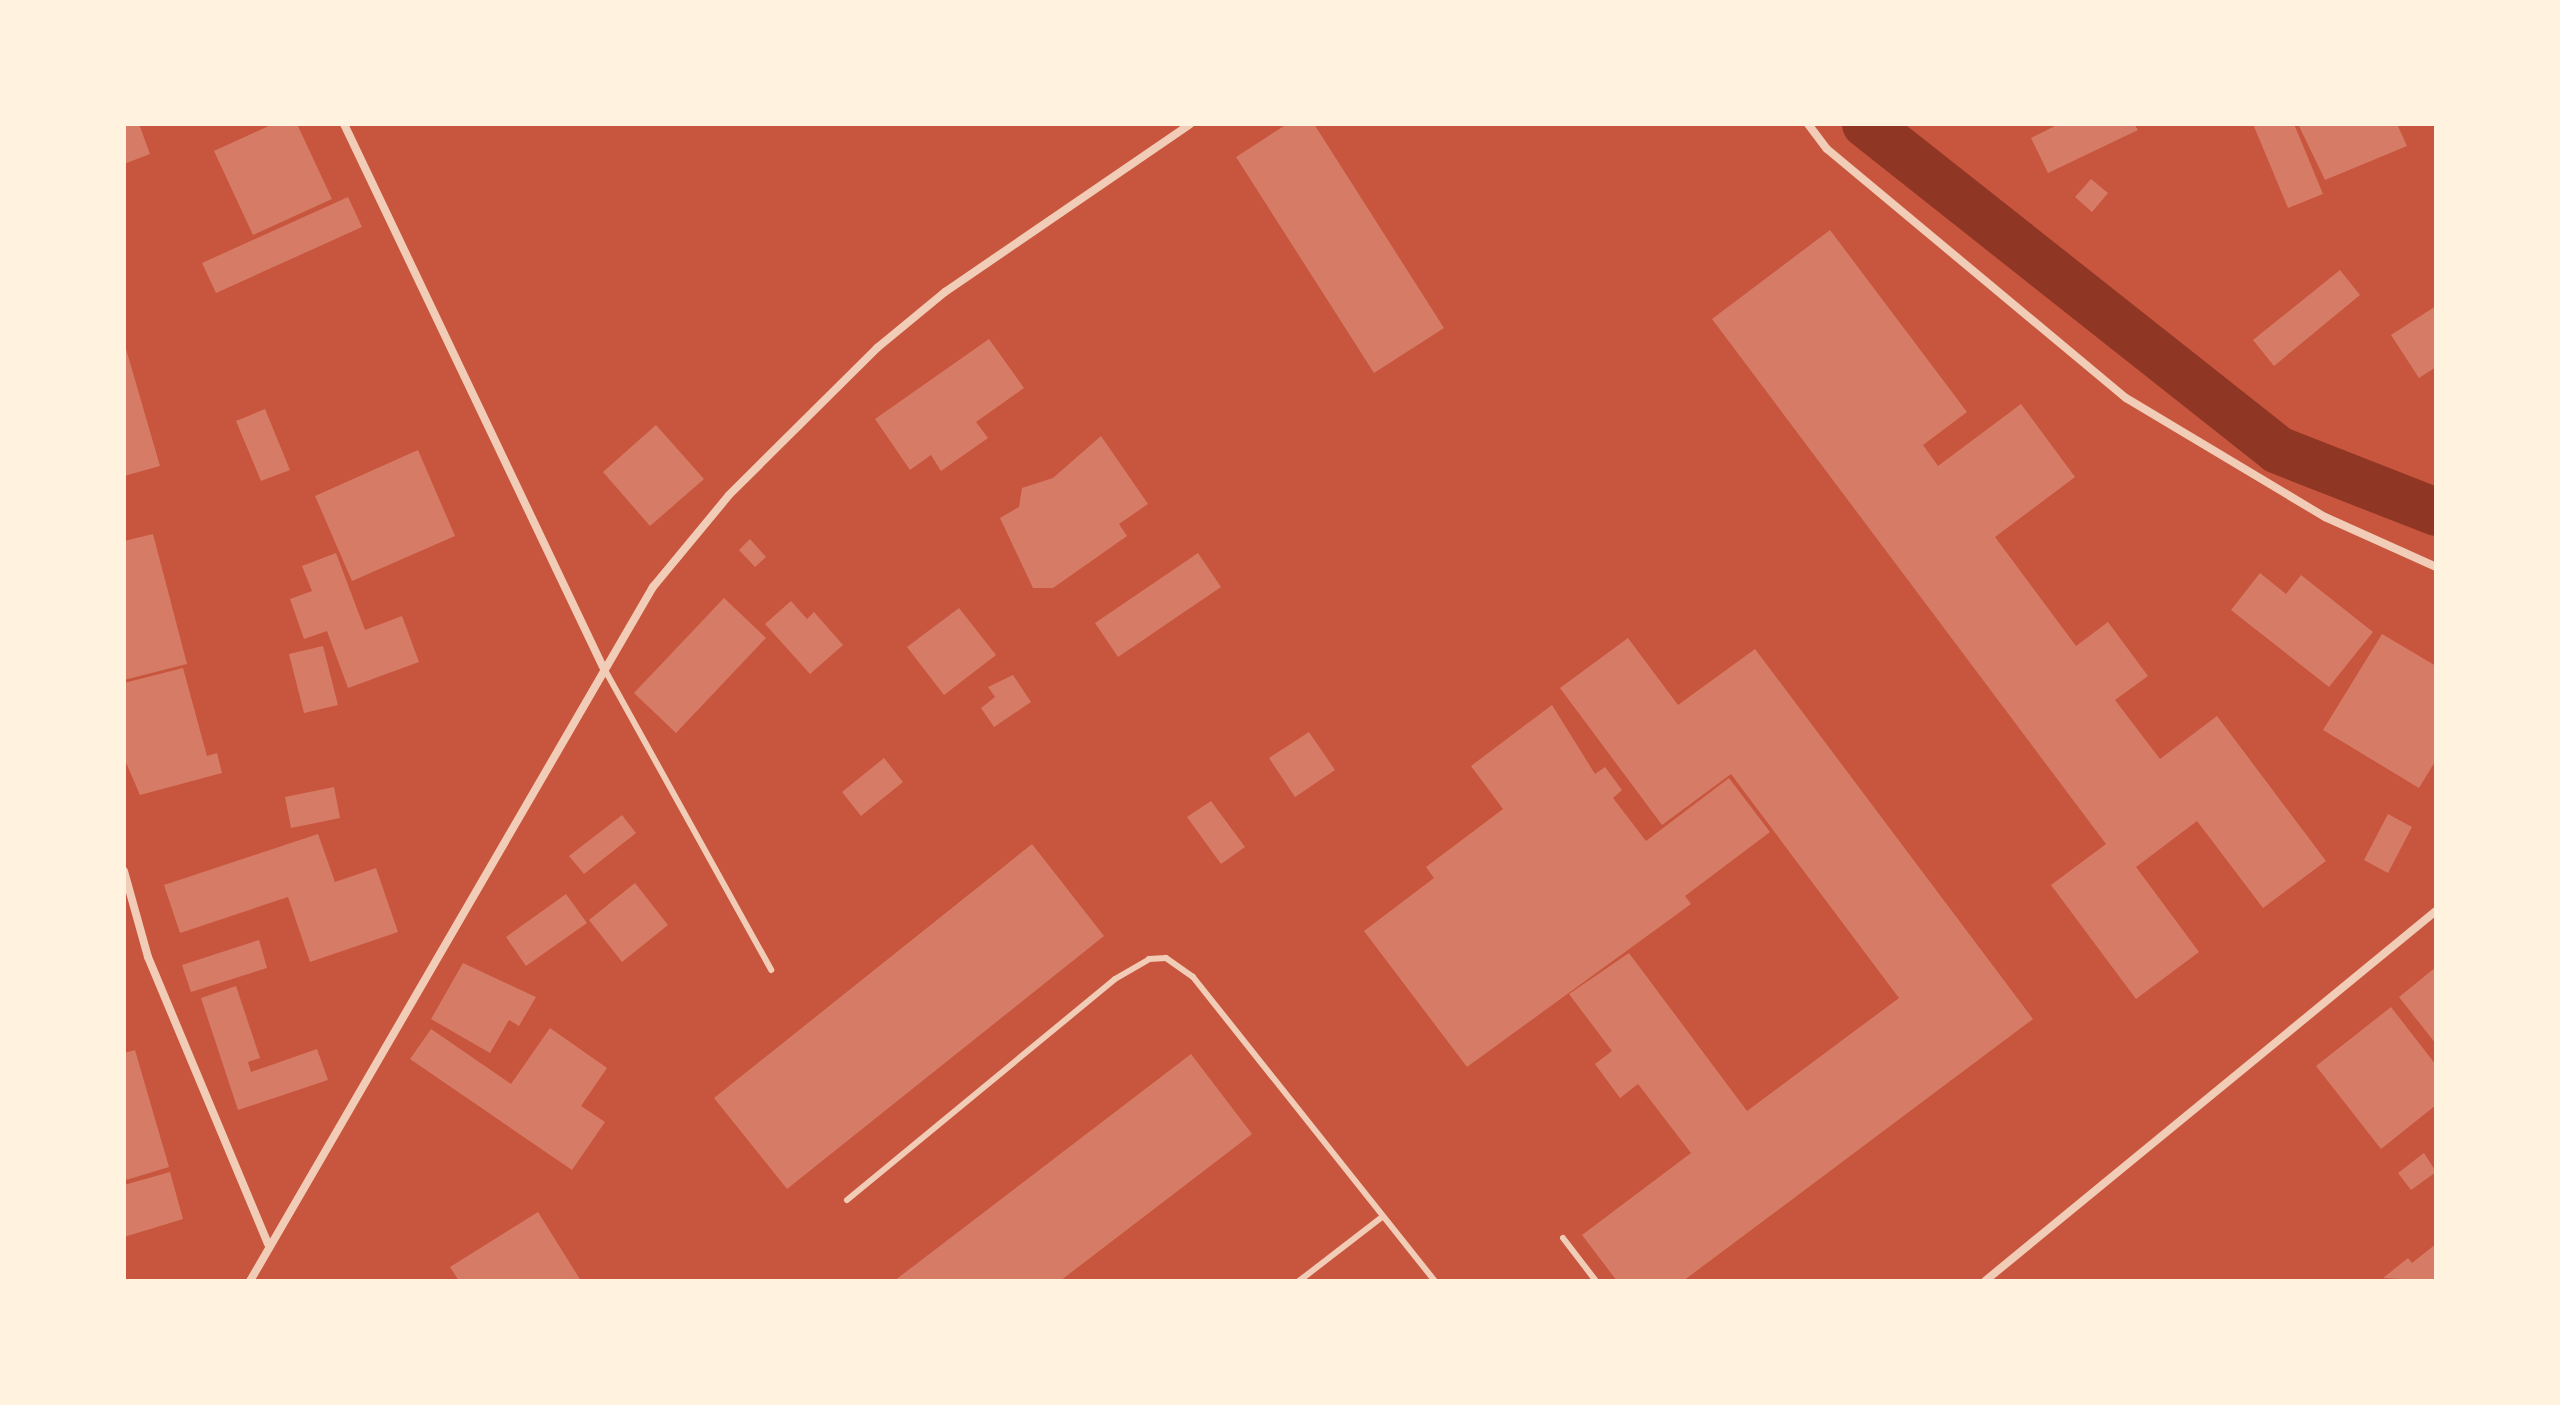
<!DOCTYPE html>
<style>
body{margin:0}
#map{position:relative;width:2560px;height:1405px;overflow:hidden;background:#c8553d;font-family:Roboto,sans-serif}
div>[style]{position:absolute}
.canal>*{height:48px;margin:-24px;padding:0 24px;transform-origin:24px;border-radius:24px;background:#8f3625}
.building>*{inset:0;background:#d67c66}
.service>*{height:6px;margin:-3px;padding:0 3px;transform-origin:3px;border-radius:3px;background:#f1ccb7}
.minor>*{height:8px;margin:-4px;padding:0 4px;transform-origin:4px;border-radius:4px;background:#f1ccb7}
span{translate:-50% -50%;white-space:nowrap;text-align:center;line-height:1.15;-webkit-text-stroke:6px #fff3e0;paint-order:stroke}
.frame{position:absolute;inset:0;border:126px solid #fff3e0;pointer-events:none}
</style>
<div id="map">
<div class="canal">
<i style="left:1866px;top:124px;width:525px;rotate:38.35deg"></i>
<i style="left:2278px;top:450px;width:170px;rotate:21.4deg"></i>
</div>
<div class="building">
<i style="clip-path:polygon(124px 124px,139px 124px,150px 154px,124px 164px)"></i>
<i style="clip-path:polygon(273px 124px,297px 124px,332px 199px,253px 235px,214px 151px)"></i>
<i style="clip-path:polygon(1287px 124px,1314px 124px,1444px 328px,1374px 373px,1236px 157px)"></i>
<i style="clip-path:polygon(2059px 124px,2134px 124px,2138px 130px,2048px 173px,2031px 138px)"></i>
<i style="clip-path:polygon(2253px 124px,2294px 124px,2323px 194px,2288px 208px)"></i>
<i style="clip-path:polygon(2298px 124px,2397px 124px,2407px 146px,2325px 180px)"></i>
<i style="clip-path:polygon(2091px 179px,2108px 193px,2092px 212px,2075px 197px)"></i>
<i style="clip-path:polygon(348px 197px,362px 227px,216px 293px,202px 263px)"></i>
<i style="clip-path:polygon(1830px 230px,1967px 412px,1923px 445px,1938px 466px,2021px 404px,2075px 477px,1995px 537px,2076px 646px,2108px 622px,2148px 676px,2115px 700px,2160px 759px,2217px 716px,2326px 861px,2263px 908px,2197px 821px,2136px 867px,2199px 952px,2136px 999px,2051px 885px,2106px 844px,1712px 319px)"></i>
<i style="clip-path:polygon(2340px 270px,2360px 295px,2274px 366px,2253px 340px)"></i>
<i style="clip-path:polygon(2436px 306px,2436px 367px,2419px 378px,2391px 335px)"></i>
<i style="clip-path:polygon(989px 339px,1024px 388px,976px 422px,988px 438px,941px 471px,931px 455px,910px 470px,875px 419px)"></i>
<i style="clip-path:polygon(124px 342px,160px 466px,124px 476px)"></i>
<i style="clip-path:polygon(265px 409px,290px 470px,261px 481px,236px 421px)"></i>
<i style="clip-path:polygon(656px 425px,704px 479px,650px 526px,603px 472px)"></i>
<i style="clip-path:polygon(1101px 436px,1148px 504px,1119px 524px,1127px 536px,1053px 588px,1033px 588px,1000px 518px,1019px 507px,1022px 488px,1053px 478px)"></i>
<i style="clip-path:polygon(418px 450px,455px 536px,352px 581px,315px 496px)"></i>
<i style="clip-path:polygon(153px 534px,187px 664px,124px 680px,124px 541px)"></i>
<i style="clip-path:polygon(750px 539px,766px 557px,755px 567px,739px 550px)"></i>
<i style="clip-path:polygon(336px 553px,365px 630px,402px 616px,419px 662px,348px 688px,327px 631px,304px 639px,290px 599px,312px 591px,302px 566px)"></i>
<i style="clip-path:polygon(1198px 553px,1221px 587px,1118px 657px,1095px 623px)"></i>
<i style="clip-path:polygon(2260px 573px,2286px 594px,2301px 575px,2373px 632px,2329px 687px,2231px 610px)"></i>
<i style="clip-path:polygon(724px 598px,766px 638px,676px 733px,634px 693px)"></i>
<i style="clip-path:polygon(791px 601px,807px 619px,814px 612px,843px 645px,810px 674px,765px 624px)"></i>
<i style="clip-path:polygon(959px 608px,996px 655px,944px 695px,907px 647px)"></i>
<i style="clip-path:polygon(2382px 634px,2436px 666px,2436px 760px,2419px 788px,2323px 730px)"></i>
<i style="clip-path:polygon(1628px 638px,1678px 705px,1755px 649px,2033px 1019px,1683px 1281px,1617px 1281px,1582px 1235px,1691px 1153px,1638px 1084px,1620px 1098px,1595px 1064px,1612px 1051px,1569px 994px,1629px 953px,1747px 1111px,1899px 998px,1731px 774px,1662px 825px,1560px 688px)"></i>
<i style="clip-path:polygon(323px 646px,338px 705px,304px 713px,289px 654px)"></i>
<i style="clip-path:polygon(183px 668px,207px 756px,217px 753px,222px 773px,140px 795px,124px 758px,124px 683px)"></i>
<i style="clip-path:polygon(1013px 675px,1031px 702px,994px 727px,981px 708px,995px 697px,988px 687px)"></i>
<i style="clip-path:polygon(1552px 705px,1595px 774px,1605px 767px,1622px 790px,1613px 798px,1646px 841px,1729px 778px,1770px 832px,1685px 896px,1691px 904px,1467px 1067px,1364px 931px,1434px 878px,1426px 867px,1503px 809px,1471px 766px)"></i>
<i style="clip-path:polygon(1309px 732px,1335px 770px,1295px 797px,1269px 758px)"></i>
<i style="clip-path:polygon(884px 758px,903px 782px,861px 816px,842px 792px)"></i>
<i style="clip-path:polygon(334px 787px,340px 818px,291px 828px,285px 797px)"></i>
<i style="clip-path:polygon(1211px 801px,1245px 847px,1221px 864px,1187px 817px)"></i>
<i style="clip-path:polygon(2388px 814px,2412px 827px,2388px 873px,2364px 860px)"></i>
<i style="clip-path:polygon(622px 815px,636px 833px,584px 874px,569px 856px)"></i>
<i style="clip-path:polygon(318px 834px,335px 882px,376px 868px,398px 932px,310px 962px,288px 897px,180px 933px,164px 885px)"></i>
<i style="clip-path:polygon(1032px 844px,1104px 936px,787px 1189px,714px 1098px)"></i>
<i style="clip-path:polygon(635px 883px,668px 925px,622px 962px,589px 920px)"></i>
<i style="clip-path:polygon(566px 894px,587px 923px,526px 966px,506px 937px)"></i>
<i style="clip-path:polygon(259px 940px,267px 968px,191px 992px,182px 965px)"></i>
<i style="clip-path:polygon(463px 963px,536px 997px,519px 1026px,509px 1020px,490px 1053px,431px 1019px)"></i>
<i style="clip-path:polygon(2436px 967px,2436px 1044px,2399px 997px)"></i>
<i style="clip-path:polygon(236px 986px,260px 1058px,248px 1062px,251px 1072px,317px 1049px,328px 1080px,238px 1110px,201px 998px)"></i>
<i style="clip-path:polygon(2391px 1007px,2436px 1065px,2436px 1105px,2381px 1149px,2316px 1066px)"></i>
<i style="clip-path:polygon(550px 1028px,607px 1068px,581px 1106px,605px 1122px,572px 1170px,410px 1059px,431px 1029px,511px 1084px)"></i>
<i style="clip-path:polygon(135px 1050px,169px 1167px,126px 1180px,124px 1053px)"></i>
<i style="clip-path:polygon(1191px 1054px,1252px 1134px,1060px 1281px,894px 1281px)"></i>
<i style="clip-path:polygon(2424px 1153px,2436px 1172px,2411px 1190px,2398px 1173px)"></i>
<i style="clip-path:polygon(170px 1172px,183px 1219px,124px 1237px,124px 1185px)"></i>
<i style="clip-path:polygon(538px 1212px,581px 1281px,459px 1281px,450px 1267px)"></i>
<i style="clip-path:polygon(2436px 1244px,2435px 1281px,2383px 1278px,2408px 1258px,2412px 1263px)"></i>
</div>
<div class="service">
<i style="left:605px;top:670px;width:343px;rotate:61deg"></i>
<i style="left:847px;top:1200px;width:347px;rotate:-39.5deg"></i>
<i style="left:1115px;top:979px;width:39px;rotate:-30deg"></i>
<i style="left:1149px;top:959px;width:17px;rotate:-3deg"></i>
<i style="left:1166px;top:958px;width:33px;rotate:35deg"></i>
<i style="left:1193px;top:977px;width:389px;rotate:51.5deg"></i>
<i style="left:1563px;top:1238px;width:54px;rotate:52.5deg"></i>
<i style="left:1299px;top:1281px;width:105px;rotate:-37.6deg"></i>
</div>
<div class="minor">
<i style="left:344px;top:124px;width:602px;rotate:64.5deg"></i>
<i style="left:1808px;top:124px;width:31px;rotate:53deg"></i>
<i style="left:1827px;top:149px;width:389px;rotate:39.8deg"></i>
<i style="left:2126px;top:398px;width:232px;rotate:30.9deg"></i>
<i style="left:2325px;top:517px;width:122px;rotate:24.2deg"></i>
<i style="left:124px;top:871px;width:89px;rotate:74.4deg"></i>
<i style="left:148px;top:957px;width:311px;rotate:67.3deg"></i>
<i style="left:250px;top:1281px;width:803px;rotate:-59.86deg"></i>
<i style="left:653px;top:587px;width:119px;rotate:-50.4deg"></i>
<i style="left:729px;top:495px;width:209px;rotate:-44.8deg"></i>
<i style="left:877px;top:348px;width:88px;rotate:-39.5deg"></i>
<i style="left:945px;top:292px;width:297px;rotate:-34.4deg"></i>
<i style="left:1985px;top:1281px;width:583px;rotate:-39.37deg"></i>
</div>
<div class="frame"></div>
</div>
